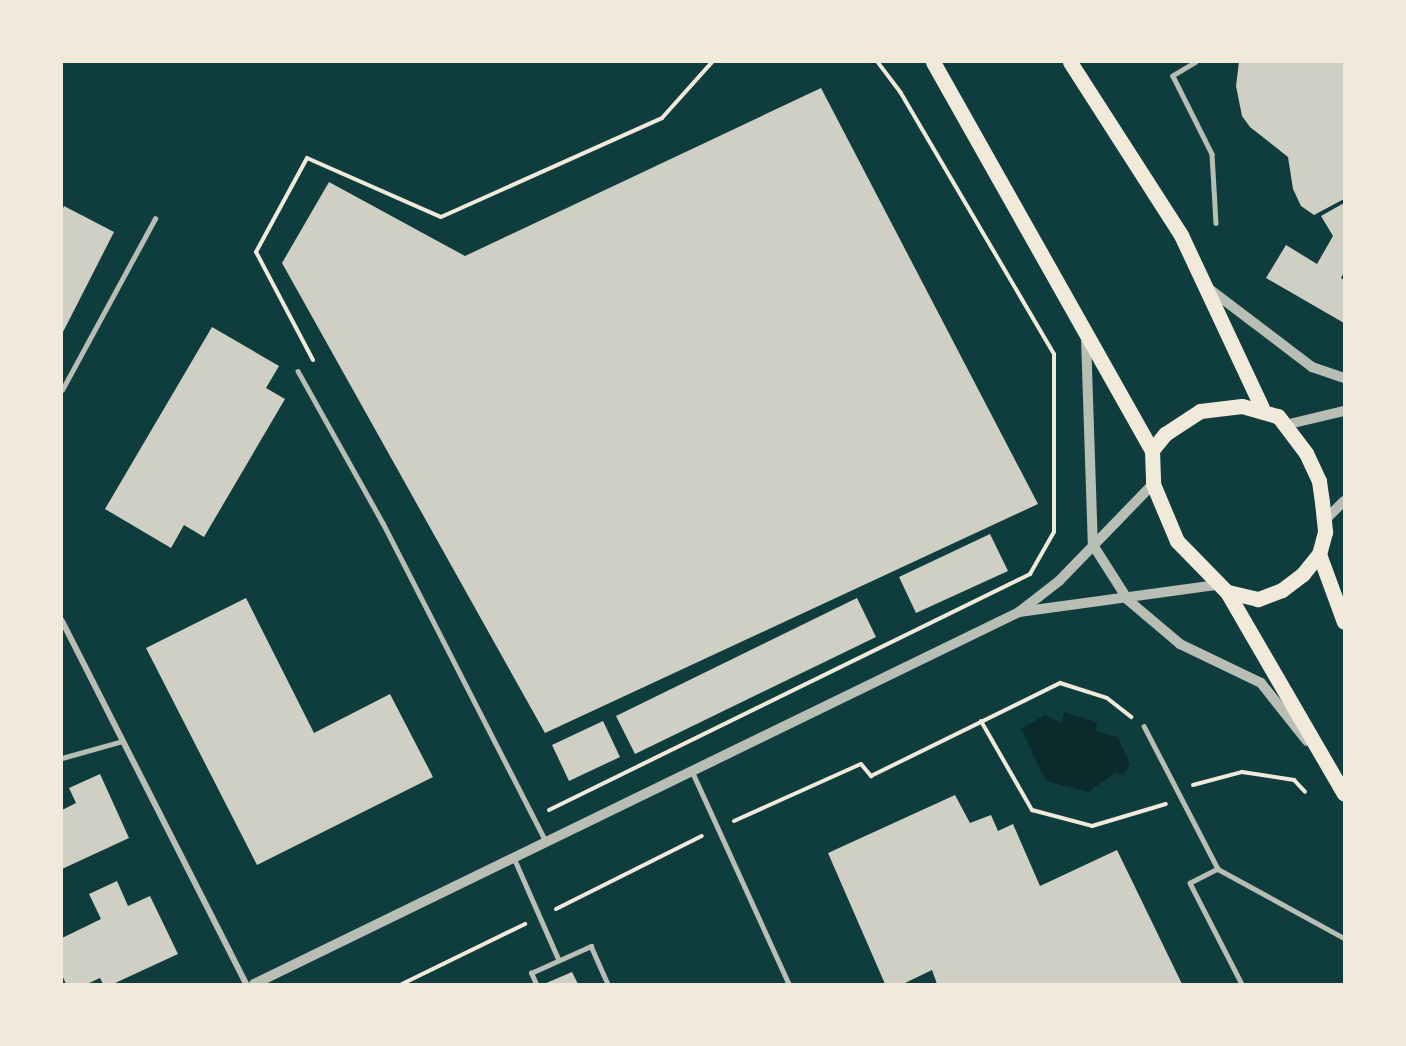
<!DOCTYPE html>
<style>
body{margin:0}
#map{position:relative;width:1406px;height:1046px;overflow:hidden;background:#0f3d3e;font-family:"Playfair Display",serif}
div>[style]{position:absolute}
.water>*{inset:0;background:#0a2a2b}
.building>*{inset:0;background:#cfcfc3}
.path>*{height:4px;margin:-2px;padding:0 2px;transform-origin:2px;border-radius:2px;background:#f1e9da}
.service>*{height:4.5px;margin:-2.25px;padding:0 2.25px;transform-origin:2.25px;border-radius:2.25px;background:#b8beb3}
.minor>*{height:6px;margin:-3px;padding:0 3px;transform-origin:3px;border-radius:3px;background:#b8beb3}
.tertiary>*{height:10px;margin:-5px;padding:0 5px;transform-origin:5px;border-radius:5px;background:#b8beb3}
.primary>*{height:15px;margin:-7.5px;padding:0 7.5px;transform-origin:7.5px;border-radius:7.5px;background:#f1e9da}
span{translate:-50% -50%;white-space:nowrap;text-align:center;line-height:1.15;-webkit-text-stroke:6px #f1e9da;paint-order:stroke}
.frame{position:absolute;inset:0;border:63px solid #f1e9da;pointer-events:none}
</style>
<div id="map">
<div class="water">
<i style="clip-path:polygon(1064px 712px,1097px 722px,1096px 731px,1118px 737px,1130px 764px,1123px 775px,1115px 773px,1088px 792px,1046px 781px,1021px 729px,1045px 715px,1062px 723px)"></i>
</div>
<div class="building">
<i style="clip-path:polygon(1239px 62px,1344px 62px,1344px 199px,1314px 215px,1301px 206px,1293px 189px,1288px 157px,1250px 127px,1242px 116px,1236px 86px)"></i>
<i style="clip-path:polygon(821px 88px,1038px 504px,545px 733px,282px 263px,329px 182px,465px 256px)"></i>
<i style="clip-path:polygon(1344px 203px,1344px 272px,1341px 278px,1344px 280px,1344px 323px,1266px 278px,1286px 245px,1317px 264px,1333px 236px,1321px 216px)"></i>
<i style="clip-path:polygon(64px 206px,114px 232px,62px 334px,62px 211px)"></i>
<i style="clip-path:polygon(212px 327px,279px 366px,266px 388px,285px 399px,204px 537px,184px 525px,171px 548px,105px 509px)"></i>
<i style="clip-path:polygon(990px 534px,1008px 571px,916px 613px,899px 577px)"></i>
<i style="clip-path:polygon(246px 598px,314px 733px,390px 694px,433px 777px,257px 865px,146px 648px)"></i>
<i style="clip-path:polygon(857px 598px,876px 637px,635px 754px,616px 716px)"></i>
<i style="clip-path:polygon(603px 721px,620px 757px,569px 781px,552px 745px)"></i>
<i style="clip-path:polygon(100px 774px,129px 838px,62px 869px,62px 810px,76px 803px,69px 788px)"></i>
<i style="clip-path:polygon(955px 795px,970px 823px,991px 815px,998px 831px,1013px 824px,1040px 886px,1117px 850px,1182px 984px,937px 984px,932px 970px,903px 984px,885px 984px,828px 853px)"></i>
<i style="clip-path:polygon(117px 881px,128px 906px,150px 896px,178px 954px,113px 984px,103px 984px,100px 978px,87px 984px,66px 984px,62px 975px,62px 938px,101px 919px,89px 894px)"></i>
<i style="clip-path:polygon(572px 972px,578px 984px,544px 984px)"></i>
</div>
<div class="path">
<i style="left:313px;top:360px;width:122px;rotate:-117.8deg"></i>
<i style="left:256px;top:252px;width:107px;rotate:-61.5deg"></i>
<i style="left:307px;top:158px;width:146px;rotate:23.8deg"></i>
<i style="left:441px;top:217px;width:242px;rotate:-24.1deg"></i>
<i style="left:662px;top:118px;width:75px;rotate:-48.2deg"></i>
<i style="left:981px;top:721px;width:103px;rotate:60.2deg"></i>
<i style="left:1032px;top:810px;width:62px;rotate:14.9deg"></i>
<i style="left:1092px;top:826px;width:77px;rotate:-16.6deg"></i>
<i style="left:1193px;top:785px;width:51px;rotate:-14.9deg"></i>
<i style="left:1242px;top:772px;width:53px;rotate:8.7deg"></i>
<i style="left:1294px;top:780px;width:16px;rotate:47deg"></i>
<i style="left:549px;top:810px;width:536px;rotate:-26.13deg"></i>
<i style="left:1030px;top:574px;width:48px;rotate:-60.3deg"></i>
<i style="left:1054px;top:532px;width:178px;rotate:-90deg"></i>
<i style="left:1054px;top:354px;width:303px;rotate:-120.4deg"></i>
<i style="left:901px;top:93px;width:39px;rotate:-127deg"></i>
<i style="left:734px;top:821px;width:139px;rotate:-24.2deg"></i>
<i style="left:861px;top:764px;width:16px;rotate:50deg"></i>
<i style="left:871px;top:776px;width:211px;rotate:-26.2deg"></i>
<i style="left:1060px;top:683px;width:49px;rotate:17.7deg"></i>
<i style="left:1107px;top:698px;width:31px;rotate:38deg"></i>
<i style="left:556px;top:909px;width:163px;rotate:-26.6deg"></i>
<i style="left:402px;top:984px;width:137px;rotate:-26deg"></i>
</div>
<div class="service">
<i style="left:1196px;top:62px;width:27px;rotate:149deg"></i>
<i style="left:1173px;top:76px;width:87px;rotate:63.4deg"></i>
<i style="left:1212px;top:154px;width:69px;rotate:86.7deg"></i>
<i style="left:298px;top:371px;width:174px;rotate:60.8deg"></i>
<i style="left:383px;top:523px;width:358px;rotate:62.9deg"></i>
<i style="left:62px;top:390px;width:195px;rotate:-61.5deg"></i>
<i style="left:1144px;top:726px;width:161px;rotate:62.6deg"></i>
<i style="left:1218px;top:869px;width:31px;rotate:153deg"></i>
<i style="left:1190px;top:883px;width:114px;rotate:62.8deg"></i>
<i style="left:62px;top:758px;width:63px;rotate:-15.6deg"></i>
<i style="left:692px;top:771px;width:234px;rotate:65.5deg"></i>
<i style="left:514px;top:858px;width:111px;rotate:66.2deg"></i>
<i style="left:1218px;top:869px;width:144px;rotate:28.7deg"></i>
<i style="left:536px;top:984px;width:12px;rotate:-114deg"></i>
<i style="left:531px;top:973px;width:66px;rotate:-24.2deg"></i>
<i style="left:591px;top:946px;width:42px;rotate:65.9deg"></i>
</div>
<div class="minor">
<i style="left:62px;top:621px;width:407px;rotate:63.1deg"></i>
</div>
<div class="tertiary">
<i style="left:1208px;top:288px;width:131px;rotate:37.2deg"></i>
<i style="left:1312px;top:367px;width:34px;rotate:19deg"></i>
<i style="left:1086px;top:338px;width:207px;rotate:88.1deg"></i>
<i style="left:1093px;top:545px;width:65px;rotate:57.5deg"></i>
<i style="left:1128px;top:600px;width:68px;rotate:40.2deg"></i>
<i style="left:1180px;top:644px;width:90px;rotate:25.7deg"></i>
<i style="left:1261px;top:683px;width:74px;rotate:51.6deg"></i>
<i style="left:1285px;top:425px;width:61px;rotate:-13.3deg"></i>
<i style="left:1324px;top:521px;width:28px;rotate:-45deg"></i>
<i style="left:1019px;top:612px;width:200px;rotate:-7.8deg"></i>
<i style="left:254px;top:984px;width:851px;rotate:-25.93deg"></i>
<i style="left:1019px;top:612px;width:51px;rotate:-37.8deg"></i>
<i style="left:1059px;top:581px;width:135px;rotate:-45.9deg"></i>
</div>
<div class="primary">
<i style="left:933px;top:62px;width:446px;rotate:60.6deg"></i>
<i style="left:1152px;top:450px;width:34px;rotate:88deg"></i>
<i style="left:1153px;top:484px;width:62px;rotate:67.2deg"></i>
<i style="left:1177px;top:541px;width:71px;rotate:45.6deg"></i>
<i style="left:1227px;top:592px;width:233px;rotate:59.9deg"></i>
<i style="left:1070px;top:62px;width:206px;rotate:57.3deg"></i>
<i style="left:1181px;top:235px;width:193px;rotate:64.9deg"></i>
<i style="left:1152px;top:450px;width:21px;rotate:-51deg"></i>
<i style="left:1165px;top:434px;width:42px;rotate:-33.3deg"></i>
<i style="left:1200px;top:411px;width:42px;rotate:-6.8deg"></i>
<i style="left:1242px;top:406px;width:37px;rotate:16deg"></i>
<i style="left:1278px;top:416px;width:46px;rotate:52.9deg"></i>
<i style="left:1306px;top:453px;width:31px;rotate:65deg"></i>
<i style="left:1319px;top:481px;width:21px;rotate:82deg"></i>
<i style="left:1322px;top:502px;width:30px;rotate:84deg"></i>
<i style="left:1325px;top:532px;width:23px;rotate:105deg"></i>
<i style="left:1319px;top:554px;width:26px;rotate:129deg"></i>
<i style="left:1303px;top:574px;width:26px;rotate:143deg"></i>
<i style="left:1282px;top:590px;width:26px;rotate:159deg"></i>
<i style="left:1258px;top:599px;width:32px;rotate:-167deg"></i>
<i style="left:1319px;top:554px;width:72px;rotate:69.8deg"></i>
</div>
<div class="frame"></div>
</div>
